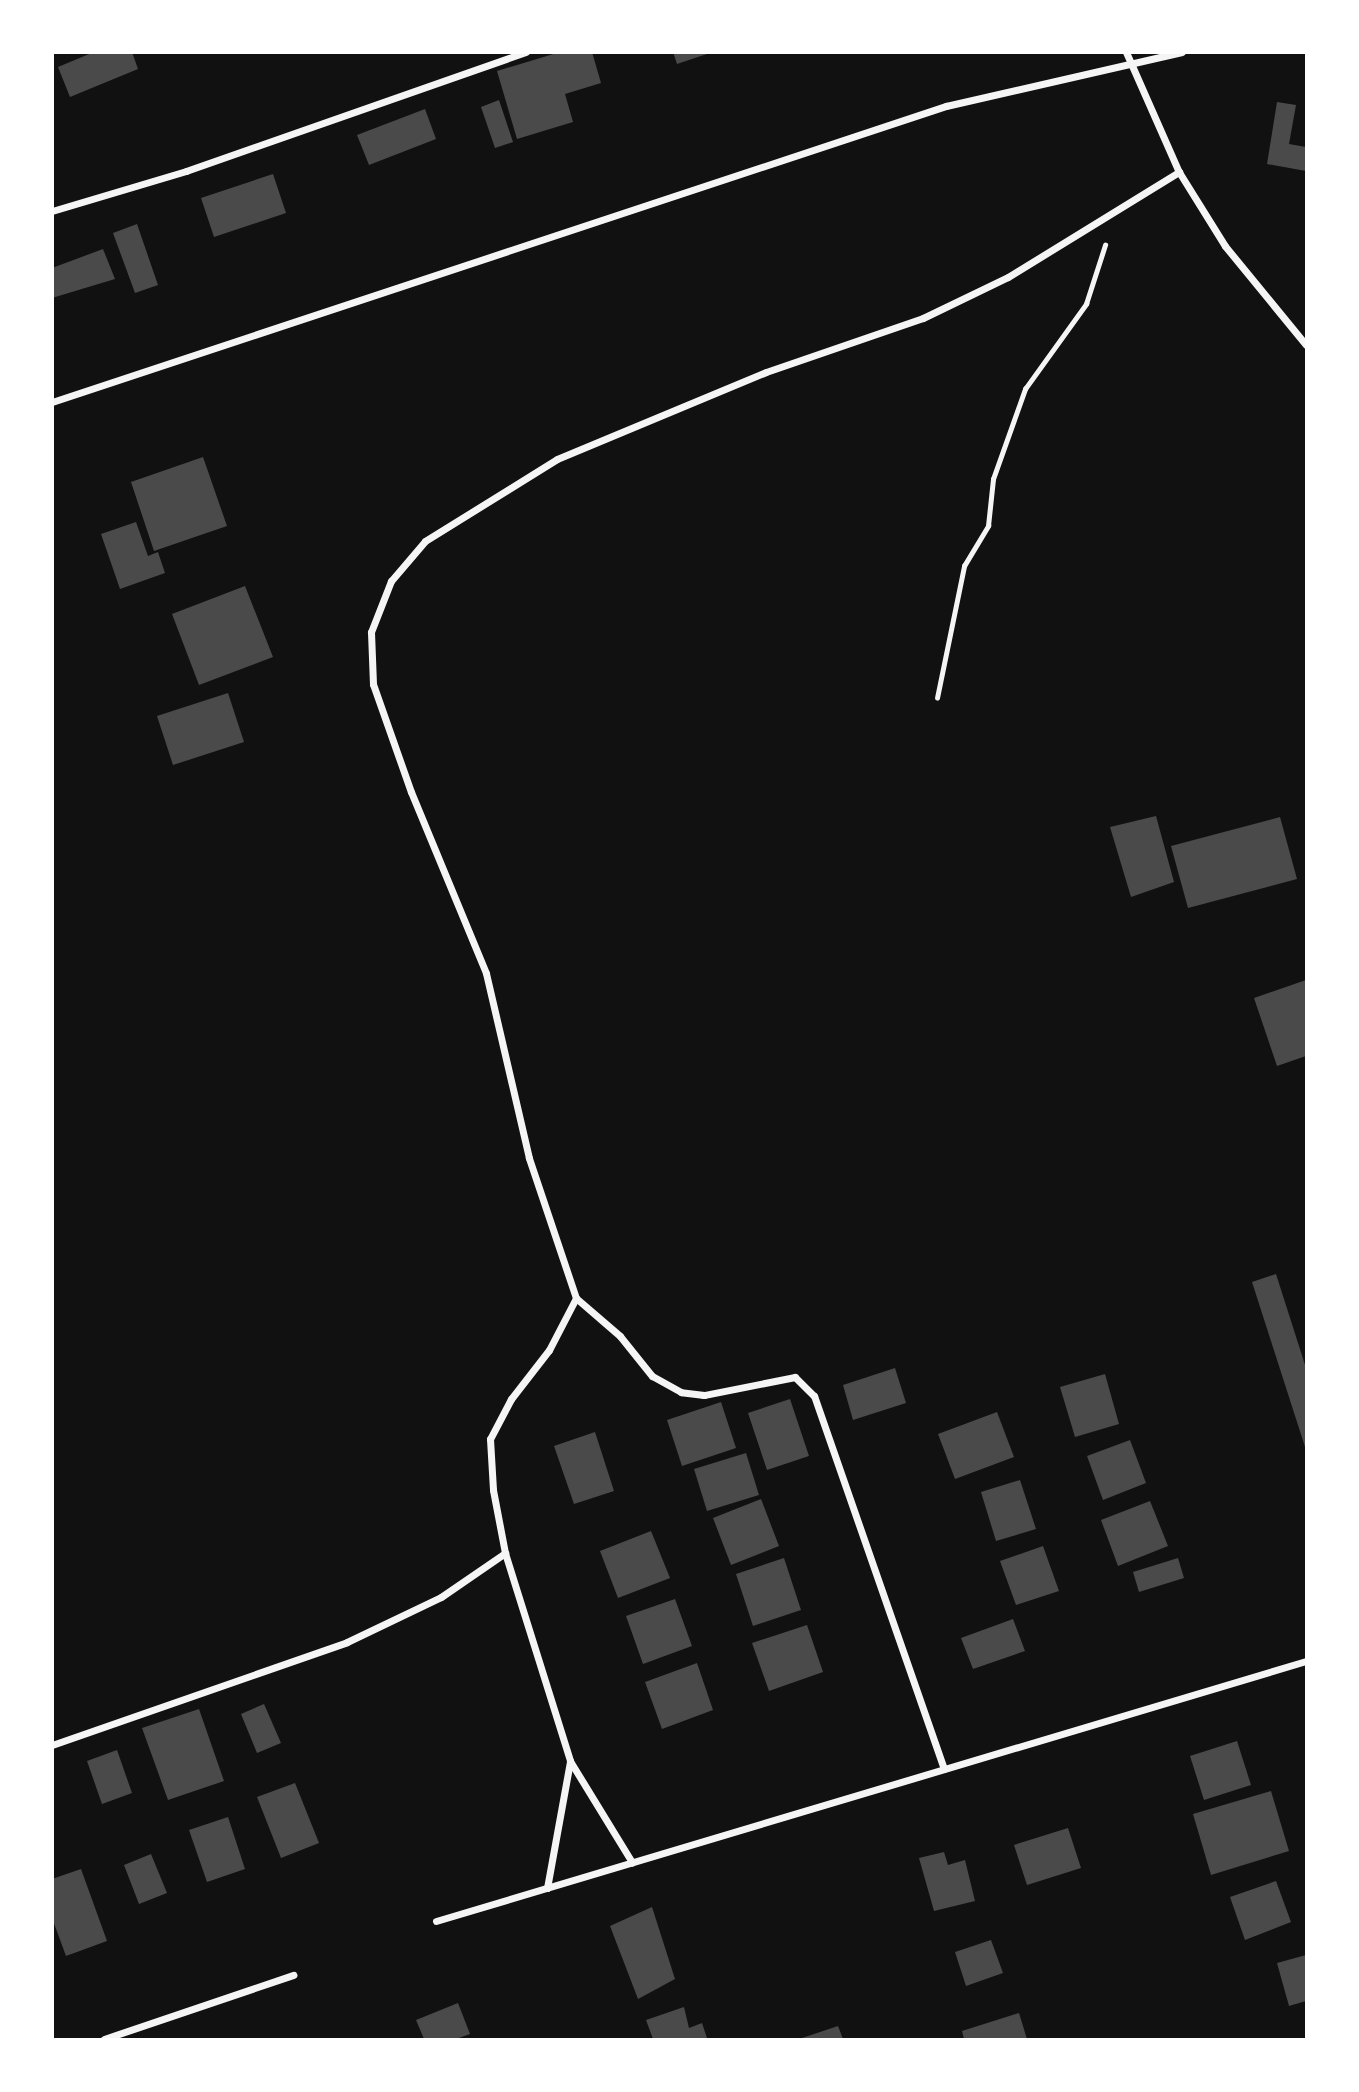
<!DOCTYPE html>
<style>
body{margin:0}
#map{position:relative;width:1359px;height:2092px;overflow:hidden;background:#111;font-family:Karla,sans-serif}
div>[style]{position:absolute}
.building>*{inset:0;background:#4a4a4a}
.path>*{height:4.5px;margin:-2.25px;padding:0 2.25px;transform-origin:2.25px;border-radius:2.25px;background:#f5f5f5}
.minor>*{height:7px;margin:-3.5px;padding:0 3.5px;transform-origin:3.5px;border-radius:3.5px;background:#f5f5f5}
span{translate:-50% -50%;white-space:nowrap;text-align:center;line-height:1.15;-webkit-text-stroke:5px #fff;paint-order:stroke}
.frame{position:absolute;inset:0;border:54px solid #fff;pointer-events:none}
</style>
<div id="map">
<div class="building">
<i style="clip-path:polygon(94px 52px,132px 52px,138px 69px,70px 97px,58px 67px)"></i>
<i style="clip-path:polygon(560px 52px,592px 52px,601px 83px,565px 94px,573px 122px,517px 139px,497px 71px)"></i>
<i style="clip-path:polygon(673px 52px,710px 52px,710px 53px,677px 64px)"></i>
<i style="clip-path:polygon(499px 100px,513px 142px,495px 148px,481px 107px)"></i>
<i style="clip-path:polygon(1277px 102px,1296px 105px,1289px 144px,1306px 147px,1306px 171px,1267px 164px)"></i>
<i style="clip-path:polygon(425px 109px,436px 139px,369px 165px,357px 135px)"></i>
<i style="clip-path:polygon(273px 174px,286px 213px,214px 237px,201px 198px)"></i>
<i style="clip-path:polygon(137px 224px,158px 285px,135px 293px,113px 233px)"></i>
<i style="clip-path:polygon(103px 249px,115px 279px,52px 298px,52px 268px)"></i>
<i style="clip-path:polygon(203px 457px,227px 526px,154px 551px,131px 482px)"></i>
<i style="clip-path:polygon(136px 522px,148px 556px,158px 552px,165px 573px,120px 589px,101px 534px)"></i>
<i style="clip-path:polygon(245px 586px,273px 657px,199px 685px,172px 614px)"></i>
<i style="clip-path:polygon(228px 693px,244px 742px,173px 765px,157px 716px)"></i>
<i style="clip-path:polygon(1156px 816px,1174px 882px,1131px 897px,1110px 827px)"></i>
<i style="clip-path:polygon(1280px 817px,1297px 879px,1188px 908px,1171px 846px)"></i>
<i style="clip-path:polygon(1306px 980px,1306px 1056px,1277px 1066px,1254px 998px)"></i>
<i style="clip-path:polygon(1276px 1274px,1306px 1368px,1306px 1450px,1252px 1282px)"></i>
<i style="clip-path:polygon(895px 1368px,906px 1403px,853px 1420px,843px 1385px)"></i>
<i style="clip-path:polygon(1105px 1374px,1119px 1424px,1075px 1437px,1060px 1387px)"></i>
<i style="clip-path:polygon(790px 1399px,809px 1456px,767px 1470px,748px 1413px)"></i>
<i style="clip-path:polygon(721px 1402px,736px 1448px,682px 1466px,667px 1420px)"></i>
<i style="clip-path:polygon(997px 1412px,1014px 1457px,955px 1479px,938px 1434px)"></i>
<i style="clip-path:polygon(595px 1432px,614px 1491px,574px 1504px,554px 1446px)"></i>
<i style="clip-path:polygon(1130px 1440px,1146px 1483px,1103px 1500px,1087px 1456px)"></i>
<i style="clip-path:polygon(746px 1453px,759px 1495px,707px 1511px,694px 1469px)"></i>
<i style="clip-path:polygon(1020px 1480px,1036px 1529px,996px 1541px,981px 1492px)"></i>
<i style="clip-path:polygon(761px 1499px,779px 1546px,731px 1565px,713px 1518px)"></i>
<i style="clip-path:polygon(1150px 1501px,1168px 1546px,1118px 1566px,1101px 1520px)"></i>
<i style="clip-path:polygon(651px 1531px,670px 1578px,618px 1598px,600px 1551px)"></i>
<i style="clip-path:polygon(1043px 1546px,1059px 1591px,1016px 1605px,1000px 1561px)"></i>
<i style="clip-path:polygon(784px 1558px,801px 1610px,753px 1626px,736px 1574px)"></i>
<i style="clip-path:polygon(1178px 1558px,1184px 1578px,1139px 1592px,1133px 1572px)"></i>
<i style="clip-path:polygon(675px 1599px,692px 1646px,643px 1664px,626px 1616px)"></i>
<i style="clip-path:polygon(1013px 1619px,1025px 1651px,973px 1669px,961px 1638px)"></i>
<i style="clip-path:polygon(807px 1625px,823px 1672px,769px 1691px,752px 1643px)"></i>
<i style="clip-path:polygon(697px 1663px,713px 1710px,662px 1729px,645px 1682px)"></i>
<i style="clip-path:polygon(264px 1704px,281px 1743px,257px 1753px,241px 1714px)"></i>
<i style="clip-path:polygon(199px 1709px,224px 1781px,168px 1800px,142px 1728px)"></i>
<i style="clip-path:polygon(1237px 1741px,1251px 1785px,1204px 1800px,1190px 1756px)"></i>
<i style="clip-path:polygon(117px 1750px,132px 1793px,102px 1804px,87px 1761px)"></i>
<i style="clip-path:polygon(295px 1783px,319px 1843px,281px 1858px,257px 1797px)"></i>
<i style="clip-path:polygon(1271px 1791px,1289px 1851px,1211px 1875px,1193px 1814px)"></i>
<i style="clip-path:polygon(228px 1817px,245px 1869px,207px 1882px,189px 1830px)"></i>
<i style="clip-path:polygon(1068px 1828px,1081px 1868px,1027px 1885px,1014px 1845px)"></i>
<i style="clip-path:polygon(944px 1852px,948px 1865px,965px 1860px,975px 1901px,934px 1911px,919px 1858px)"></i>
<i style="clip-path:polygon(151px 1854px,167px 1893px,139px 1904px,124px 1865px)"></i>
<i style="clip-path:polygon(81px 1869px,107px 1941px,66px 1956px,52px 1918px,52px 1879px)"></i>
<i style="clip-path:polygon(1276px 1881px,1291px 1922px,1245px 1940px,1230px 1897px)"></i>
<i style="clip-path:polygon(652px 1907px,675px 1979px,638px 1999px,610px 1926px)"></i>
<i style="clip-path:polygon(991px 1940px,1003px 1973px,966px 1986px,955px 1952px)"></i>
<i style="clip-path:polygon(1306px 1955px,1306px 2001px,1289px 2006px,1277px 1963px)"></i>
<i style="clip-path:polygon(458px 2003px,470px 2034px,456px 2039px,424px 2039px,416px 2020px)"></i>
<i style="clip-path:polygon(684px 2007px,689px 2028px,702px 2023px,707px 2038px,653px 2039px,646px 2020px)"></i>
<i style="clip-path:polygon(1019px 2013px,1027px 2039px,964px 2039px,962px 2031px)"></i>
<i style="clip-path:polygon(838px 2026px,843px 2039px,799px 2039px)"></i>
</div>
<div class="path">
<i style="left:937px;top:698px;width:135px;rotate:-78.4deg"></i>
<i style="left:964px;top:566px;width:47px;rotate:-59deg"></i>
<i style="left:988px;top:526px;width:47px;rotate:-83.9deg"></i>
<i style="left:993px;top:479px;width:96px;rotate:-70.4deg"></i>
<i style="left:1025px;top:389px;width:105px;rotate:-54.3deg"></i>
<i style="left:1086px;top:304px;width:62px;rotate:-72.1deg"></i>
</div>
<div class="minor">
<i style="left:1126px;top:52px;width:131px;rotate:66.2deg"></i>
<i style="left:1179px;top:172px;width:87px;rotate:58.1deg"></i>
<i style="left:1225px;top:246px;width:128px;rotate:50.7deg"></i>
<i style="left:52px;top:211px;width:140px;rotate:-16.6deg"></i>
<i style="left:186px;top:171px;width:360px;rotate:-19.3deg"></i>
<i style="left:52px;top:402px;width:942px;rotate:-18.32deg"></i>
<i style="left:946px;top:106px;width:242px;rotate:-12.9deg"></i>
<i style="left:576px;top:1298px;width:59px;rotate:117.4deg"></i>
<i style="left:549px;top:1350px;width:62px;rotate:127.8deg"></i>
<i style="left:511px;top:1399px;width:45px;rotate:117.7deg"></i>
<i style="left:490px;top:1439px;width:51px;rotate:86.6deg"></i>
<i style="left:493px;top:1490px;width:64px;rotate:79.2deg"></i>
<i style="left:505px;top:1553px;width:218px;rotate:72.6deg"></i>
<i style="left:570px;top:1761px;width:119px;rotate:58.5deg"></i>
<i style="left:52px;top:1745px;width:312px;rotate:-19.2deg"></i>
<i style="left:347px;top:1642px;width:104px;rotate:-25.6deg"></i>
<i style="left:441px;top:1597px;width:78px;rotate:-34.5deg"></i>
<i style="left:944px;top:1769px;width:395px;rotate:-109.2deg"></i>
<i style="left:814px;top:1396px;width:27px;rotate:-135deg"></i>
<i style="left:795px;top:1377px;width:93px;rotate:168.8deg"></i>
<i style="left:704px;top:1395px;width:23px;rotate:-173deg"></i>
<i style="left:681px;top:1392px;width:33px;rotate:-151deg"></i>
<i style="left:652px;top:1376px;width:51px;rotate:-128.7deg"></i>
<i style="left:620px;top:1336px;width:58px;rotate:-139.2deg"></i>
<i style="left:576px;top:1298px;width:148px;rotate:-108.6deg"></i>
<i style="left:529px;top:1158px;width:190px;rotate:-103.1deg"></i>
<i style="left:486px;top:973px;width:196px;rotate:-112.5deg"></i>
<i style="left:411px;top:792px;width:114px;rotate:-109.4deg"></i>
<i style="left:373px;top:684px;width:52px;rotate:-92.2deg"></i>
<i style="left:371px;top:632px;width:55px;rotate:-68.6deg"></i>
<i style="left:391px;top:581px;width:52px;rotate:-49.6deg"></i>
<i style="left:425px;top:541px;width:155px;rotate:-31.8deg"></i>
<i style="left:557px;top:459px;width:226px;rotate:-22.6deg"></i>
<i style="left:766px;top:372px;width:166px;rotate:-19deg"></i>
<i style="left:923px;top:318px;width:94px;rotate:-25.8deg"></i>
<i style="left:1008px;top:277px;width:201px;rotate:-31.6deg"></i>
<i style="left:547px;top:1888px;width:129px;rotate:-79.7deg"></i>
<i style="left:436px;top:1921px;width:908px;rotate:-16.64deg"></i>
<i style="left:104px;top:2039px;width:200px;rotate:-18.7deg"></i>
</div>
<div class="frame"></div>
</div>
